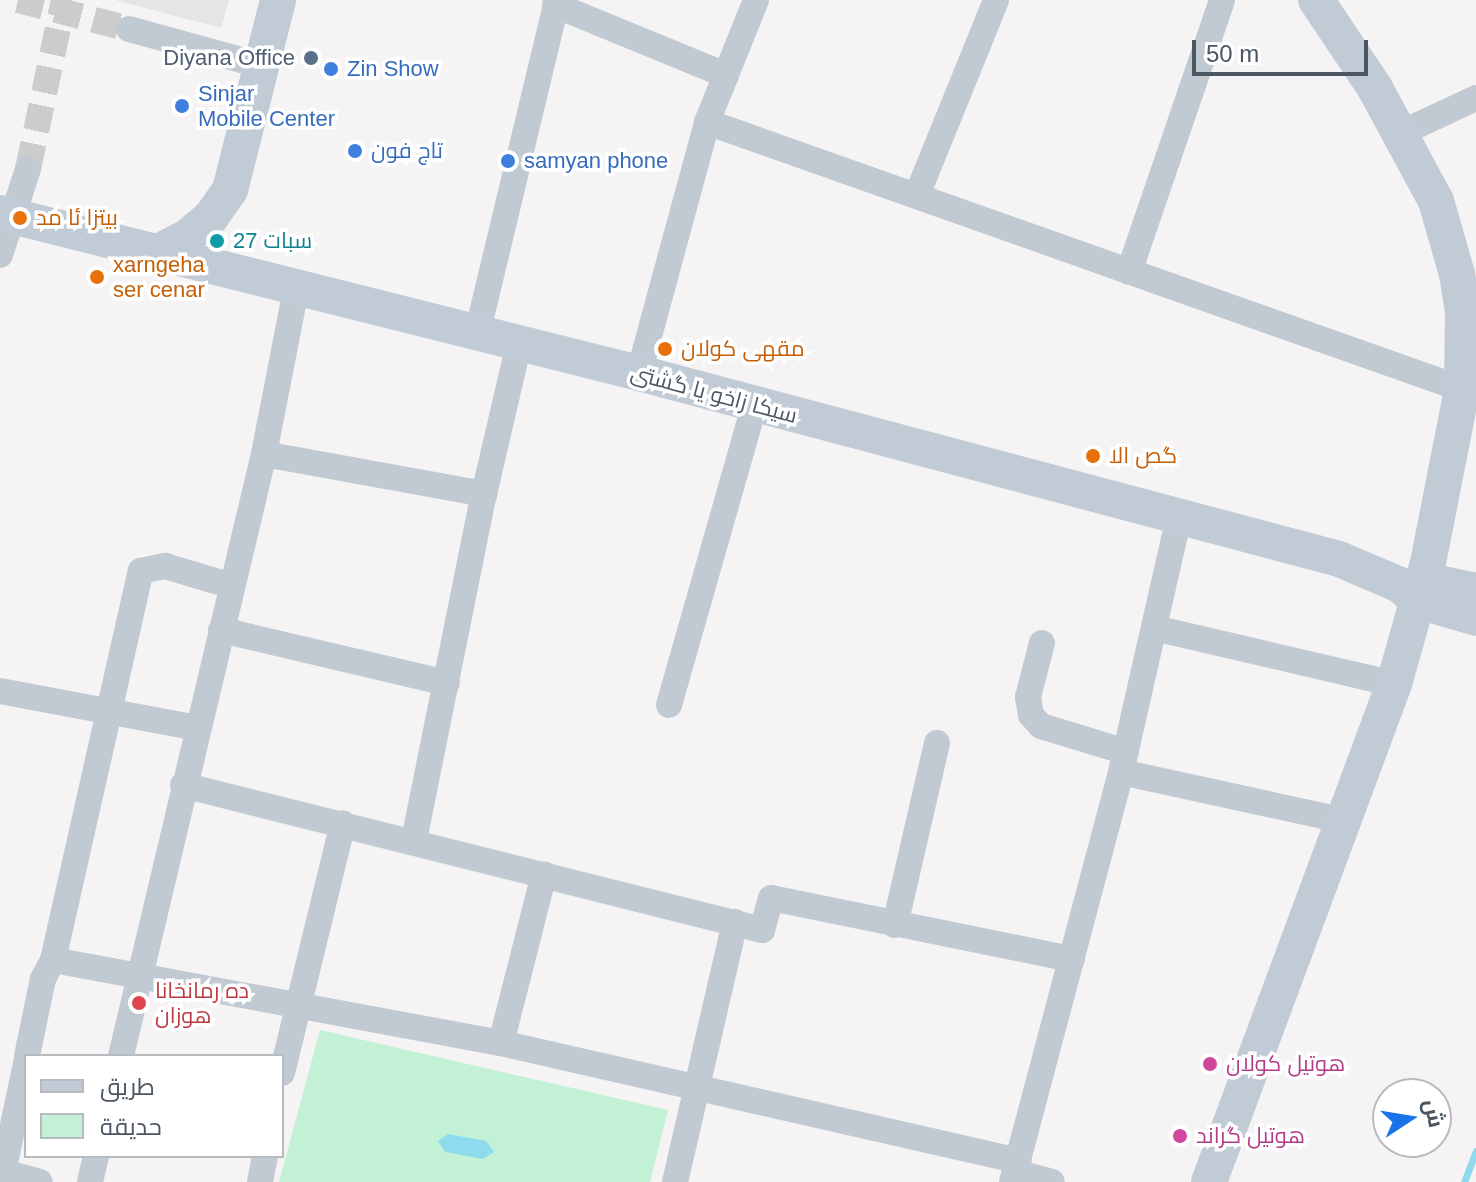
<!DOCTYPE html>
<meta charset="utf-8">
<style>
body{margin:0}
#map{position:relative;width:1476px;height:1182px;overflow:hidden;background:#f5f3f3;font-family:Helvetica,Cairo,sans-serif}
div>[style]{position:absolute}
.education>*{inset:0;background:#e6e4e5}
.green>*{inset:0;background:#c3f1d5}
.water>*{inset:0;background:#90daee}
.stream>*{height:7px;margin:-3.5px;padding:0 3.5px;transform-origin:3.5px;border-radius:3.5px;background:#90daee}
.street-tunnel>*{height:26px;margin-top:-13px;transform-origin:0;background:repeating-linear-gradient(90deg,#caccce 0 26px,transparent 0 39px)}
.street>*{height:26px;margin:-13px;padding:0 13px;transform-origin:13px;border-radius:13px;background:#c1cad2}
.secondary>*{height:36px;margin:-18px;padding:0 18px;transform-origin:18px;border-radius:18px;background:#c1cbd6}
.dots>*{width:22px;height:22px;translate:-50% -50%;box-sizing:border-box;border:4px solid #fff;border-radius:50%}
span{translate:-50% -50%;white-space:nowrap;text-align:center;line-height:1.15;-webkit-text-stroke:7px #fff;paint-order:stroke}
.service-label{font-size:22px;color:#4e5e75}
.right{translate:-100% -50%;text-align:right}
.shop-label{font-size:22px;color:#366cbe}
.left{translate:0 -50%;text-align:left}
.food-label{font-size:22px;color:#c56008}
.culture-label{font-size:22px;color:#0d838f}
.street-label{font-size:22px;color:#4a5661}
.health-label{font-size:22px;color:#be3a42}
.hotel-label{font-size:22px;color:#b23c85}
.legend{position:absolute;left:24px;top:1054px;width:260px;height:104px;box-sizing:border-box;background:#fff;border:2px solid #b7bbc0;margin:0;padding:10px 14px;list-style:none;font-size:24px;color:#4a5661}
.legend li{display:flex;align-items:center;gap:16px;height:40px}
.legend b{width:40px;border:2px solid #b7bbc0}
.north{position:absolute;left:1372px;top:1078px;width:80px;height:80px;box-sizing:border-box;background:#fff;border:2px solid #b7bbc0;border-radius:50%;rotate:78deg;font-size:22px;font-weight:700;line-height:32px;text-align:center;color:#4a5661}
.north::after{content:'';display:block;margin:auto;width:28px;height:36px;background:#1a73e8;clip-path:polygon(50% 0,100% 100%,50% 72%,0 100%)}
.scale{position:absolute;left:1192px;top:40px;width:176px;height:36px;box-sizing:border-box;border:4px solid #4a5661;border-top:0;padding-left:10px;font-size:24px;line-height:28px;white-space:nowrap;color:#4a5661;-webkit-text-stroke:6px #fff;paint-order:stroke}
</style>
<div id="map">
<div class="education">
<i style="clip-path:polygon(115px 0,229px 0,221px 28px)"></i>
</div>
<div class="green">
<i style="clip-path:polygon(320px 1030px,668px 1110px,650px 1182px,279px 1182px)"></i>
</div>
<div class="water">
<i style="clip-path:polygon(448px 1134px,486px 1141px,494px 1152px,483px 1159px,445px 1152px,438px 1141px)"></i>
</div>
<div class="stream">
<i style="left:1464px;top:1182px;width:33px;rotate:-69deg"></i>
</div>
<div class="street-tunnel">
<i style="left:18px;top:0;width:115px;rotate:14.6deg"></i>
<i style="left:28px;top:169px;width:173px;rotate:-78deg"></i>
</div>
<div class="street">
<i style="left:555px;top:5px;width:185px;rotate:22.3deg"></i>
<i style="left:129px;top:29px;width:136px;rotate:15.4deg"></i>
<i style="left:707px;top:122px;width:801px;rotate:19.48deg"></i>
<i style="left:1401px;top:133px;width:83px;rotate:-25deg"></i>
<i style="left:917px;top:195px;width:210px;rotate:-67.9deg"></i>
<i style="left:0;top:255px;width:90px;rotate:-72deg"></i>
<i style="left:1129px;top:272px;width:287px;rotate:-71.1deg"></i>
<i style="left:477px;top:334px;width:343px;rotate:-76.5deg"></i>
<i style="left:639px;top:373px;width:260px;rotate:-74.8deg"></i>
<i style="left:707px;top:122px;width:131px;rotate:-68.1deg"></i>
<i style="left:264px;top:454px;width:224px;rotate:10.3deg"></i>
<i style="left:1154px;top:628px;width:246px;rotate:13.1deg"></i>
<i style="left:221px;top:630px;width:232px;rotate:13.2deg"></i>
<i style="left:1042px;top:643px;width:56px;rotate:104.5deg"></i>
<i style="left:1028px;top:697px;width:18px;rotate:81deg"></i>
<i style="left:1031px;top:715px;width:15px;rotate:48deg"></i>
<i style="left:1041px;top:726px;width:89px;rotate:17deg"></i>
<i style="left:0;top:691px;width:201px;rotate:10.6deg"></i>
<i style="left:669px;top:705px;width:311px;rotate:-74.1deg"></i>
<i style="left:1121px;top:772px;width:226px;rotate:12.3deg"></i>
<i style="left:183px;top:785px;width:597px;rotate:14.06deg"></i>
<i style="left:762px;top:930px;width:33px;rotate:-74deg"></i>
<i style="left:771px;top:898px;width:307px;rotate:11.5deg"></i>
<i style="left:414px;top:840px;width:353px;rotate:-78.6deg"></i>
<i style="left:484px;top:494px;width:155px;rotate:-76.9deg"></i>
<i style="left:895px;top:925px;width:187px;rotate:-77deg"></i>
<i style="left:53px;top:960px;width:456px;rotate:10.5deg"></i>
<i style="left:501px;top:1043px;width:531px;rotate:12.83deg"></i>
<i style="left:501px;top:1043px;width:174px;rotate:-75.7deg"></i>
<i style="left:27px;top:1056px;width:79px;rotate:-78.3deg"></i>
<i style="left:43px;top:979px;width:21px;rotate:-62deg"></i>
<i style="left:53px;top:960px;width:399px;rotate:-77.3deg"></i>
<i style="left:141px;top:571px;width:25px;rotate:-12deg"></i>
<i style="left:165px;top:566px;width:70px;rotate:16.6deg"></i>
<i style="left:121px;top:1056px;width:619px;rotate:-76.64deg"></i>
<i style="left:264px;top:454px;width:167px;rotate:-79deg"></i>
<i style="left:282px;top:1073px;width:257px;rotate:-76.3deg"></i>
<i style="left:0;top:1171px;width:41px;rotate:15.4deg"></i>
<i style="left:1015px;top:1172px;width:38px;rotate:15deg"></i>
<i style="left:1px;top:1182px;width:122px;rotate:-78.1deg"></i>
<i style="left:90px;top:1182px;width:27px;rotate:-77deg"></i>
<i style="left:260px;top:1182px;width:26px;rotate:-79deg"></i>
<i style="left:675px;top:1182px;width:267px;rotate:-77deg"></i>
<i style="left:1012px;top:1182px;width:424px;rotate:-75.1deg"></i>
<i style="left:1121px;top:772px;width:262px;rotate:-77.2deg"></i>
</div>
<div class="secondary">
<i style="left:0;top:213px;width:659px;rotate:14.06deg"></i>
<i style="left:639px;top:373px;width:724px;rotate:14.88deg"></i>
<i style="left:1339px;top:559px;width:66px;rotate:23.1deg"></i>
<i style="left:1400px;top:585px;width:24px;rotate:42deg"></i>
<i style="left:1418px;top:601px;width:60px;rotate:16.3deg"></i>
<i style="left:156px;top:253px;width:34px;rotate:-27deg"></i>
<i style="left:186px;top:238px;width:33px;rotate:-40deg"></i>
<i style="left:211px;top:217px;width:33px;rotate:-55deg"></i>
<i style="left:230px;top:190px;width:196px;rotate:-75.8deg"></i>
<i style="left:1424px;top:580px;width:53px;rotate:11.9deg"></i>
<i style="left:1209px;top:1182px;width:531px;rotate:-69.62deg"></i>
<i style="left:1394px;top:684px;width:126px;rotate:-74.3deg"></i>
<i style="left:1428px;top:563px;width:177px;rotate:-78.9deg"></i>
<i style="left:1462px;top:389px;width:77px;rotate:-89.3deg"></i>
<i style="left:1463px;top:312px;width:38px;rotate:-99deg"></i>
<i style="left:1457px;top:274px;width:76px;rotate:-106deg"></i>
<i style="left:1436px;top:201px;width:128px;rotate:-118.4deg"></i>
<i style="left:1375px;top:88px;width:106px;rotate:-123.8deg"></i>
</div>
<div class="dots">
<i style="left:311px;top:58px;background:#5c6f8a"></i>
<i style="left:331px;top:69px;background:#3f7fe0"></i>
<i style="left:182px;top:106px;background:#3f7fe0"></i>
<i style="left:355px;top:151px;background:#3f7fe0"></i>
<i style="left:508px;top:161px;background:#3f7fe0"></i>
<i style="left:20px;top:218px;background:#e8710a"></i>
<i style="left:217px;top:241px;background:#0f9aa8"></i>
<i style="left:97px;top:277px;background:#e8710a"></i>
<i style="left:665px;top:349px;background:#e8710a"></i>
<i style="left:1093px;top:456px;background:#e8710a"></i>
<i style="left:139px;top:1003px;background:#e0444e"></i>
<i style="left:1210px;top:1064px;background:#d1479c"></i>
<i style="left:1180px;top:1136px;background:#d1479c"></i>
</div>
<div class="service-label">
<span class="right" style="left:295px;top:58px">Diyana Office</span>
</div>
<div class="shop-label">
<span class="left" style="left:347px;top:69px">Zin Show</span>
<span class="left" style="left:198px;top:106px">Sinjar<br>Mobile Center</span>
<span class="left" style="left:371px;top:151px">تاج فون</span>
<span class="left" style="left:524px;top:161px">samyan phone</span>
</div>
<div class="food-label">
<span class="left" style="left:36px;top:218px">بيتزا ئا مد</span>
<span class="left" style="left:113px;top:277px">xarngeha<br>ser cenar</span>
<span class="left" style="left:681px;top:349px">مقهى كولان</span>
<span class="left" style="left:1109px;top:456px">گص الا</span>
</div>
<div class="culture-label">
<span class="left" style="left:233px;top:241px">27 سبات</span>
</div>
<div class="street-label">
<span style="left:714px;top:394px;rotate:15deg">سیکا زاخو یا گشتى</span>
</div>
<div class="health-label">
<span class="left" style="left:155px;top:1003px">ده رمانخانا<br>هوزان</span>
</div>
<div class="hotel-label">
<span class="left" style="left:1226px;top:1064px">هوتيل كولان</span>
<span class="left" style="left:1196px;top:1136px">هوتیل گراند</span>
</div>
<ul class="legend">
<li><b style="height:10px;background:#c1cbd6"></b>طريق</li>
<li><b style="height:22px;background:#c3f1d5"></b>حديقة</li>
</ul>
<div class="north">ش</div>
<div class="scale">50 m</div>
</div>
